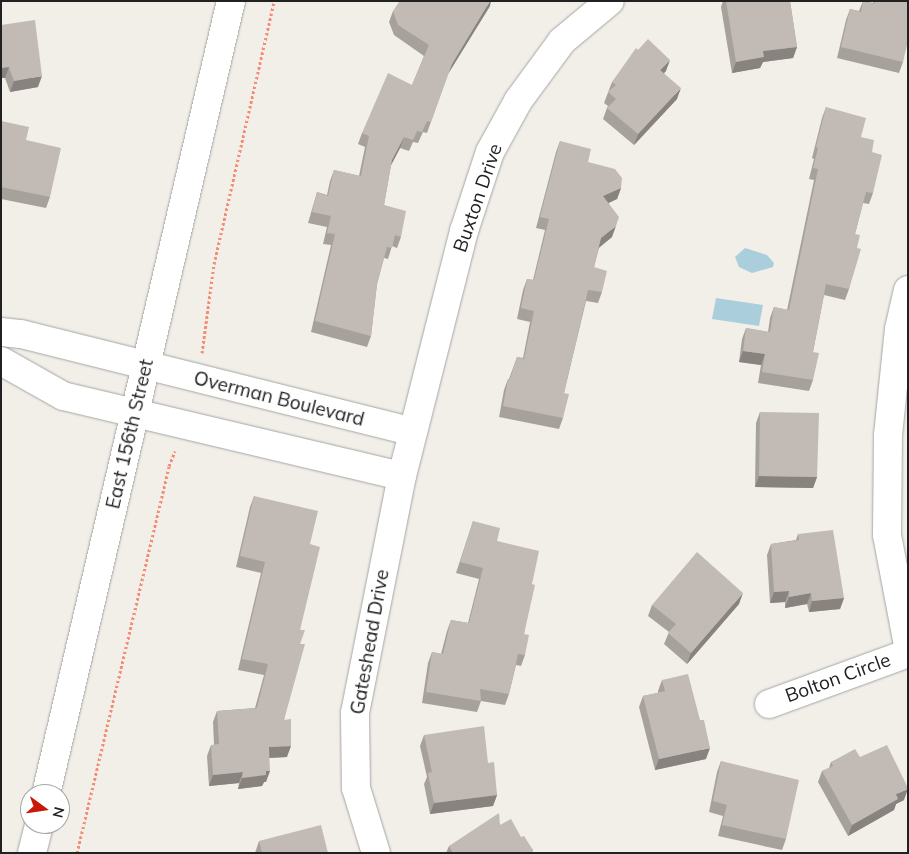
<!DOCTYPE html>
<style>
body{margin:0}
#map{position:relative;width:909px;height:854px;overflow:hidden;background:#f1efe8;font-family:Mulish,sans-serif}
div>[style]{position:absolute}
.water>*{inset:0;background:#abcedc}
.path>*{height:3px;margin-top:-1.5px;transform-origin:0;background:repeating-linear-gradient(90deg,#f48c76 0 2.5px,transparent 0 5px)}
.roads{filter:drop-shadow(0 0 1px #a5a5a5) drop-shadow(0 0 1px #a5a5a5)}
.minor>*{height:28px;margin:-14px;padding:0 14px;transform-origin:14px;border-radius:14px;background:#fff}
.wall>*{inset:0;background:#a7a19c}
.shaded-wall>*{inset:0;background:#88837f}
.building>*{inset:0;background:#c2bbb5}
span{translate:-50% -50%;white-space:nowrap;text-align:center;line-height:1.15;-webkit-text-stroke:4px #fff;paint-order:stroke}
.street-label{font-size:19px;color:#212121}
.frame{position:absolute;inset:0;border:2px solid #212121;pointer-events:none}
.north{position:absolute;left:20px;top:784px;width:50px;height:50px;box-sizing:border-box;background:#fff;border:1px solid #a6a6a6;border-radius:50%;rotate:104deg;font-size:14px;font-weight:700;line-height:20px;text-align:center;color:#212121}
.north::after{content:'';display:block;margin:auto;width:18px;height:22px;background:#c91709;clip-path:polygon(50% 0,100% 100%,50% 72%,0 100%)}
</style>
<div id="map">
<div class="water">
<i style="clip-path:polygon(745px 248px,767px 255px,774px 263px,773px 267px,752px 273px,739px 267px,735px 257px)"></i>
<i style="clip-path:polygon(716px 298px,763px 305px,759px 326px,712px 319px)"></i>
</div>
<div class="path">
<i style="left:202px;top:353px;width:90px;rotate:-82.3deg"></i>
<i style="left:214px;top:264px;width:270px;rotate:-77.1deg"></i>
<i style="left:77px;top:853px;width:398px;rotate:-76.6deg"></i>
<i style="left:169px;top:466px;width:16px;rotate:-68deg"></i>
</div>
<div class="roads">
<div class="minor">
<i style="left:908px;top:290px;width:40px;rotate:103deg"></i>
<i style="left:899px;top:329px;width:107px;rotate:95.9deg"></i>
<i style="left:888px;top:435px;width:100px;rotate:90.6deg"></i>
<i style="left:887px;top:535px;width:112px;rotate:79.2deg"></i>
<i style="left:1px;top:332px;width:20px;rotate:6deg"></i>
<i style="left:21px;top:334px;width:404px;rotate:14deg"></i>
<i style="left:1px;top:361px;width:71px;rotate:29.4deg"></i>
<i style="left:63px;top:396px;width:348px;rotate:13.3deg"></i>
<i style="left:769px;top:704px;width:148px;rotate:-20.1deg"></i>
<i style="left:46px;top:794px;width:814px;rotate:-76.87deg"></i>
<i style="left:32px;top:853px;width:30px;rotate:-76deg"></i>
<i style="left:376px;top:853px;width:68px;rotate:-107.1deg"></i>
<i style="left:356px;top:788px;width:75px;rotate:-90.8deg"></i>
<i style="left:355px;top:713px;width:242px;rotate:-78.8deg"></i>
<i style="left:402px;top:476px;width:253px;rotate:-75.8deg"></i>
<i style="left:464px;top:231px;width:83px;rotate:-71.8deg"></i>
<i style="left:490px;top:152px;width:58px;rotate:-61.2deg"></i>
<i style="left:518px;top:101px;width:74px;rotate:-53.7deg"></i>
<i style="left:562px;top:41px;width:62px;rotate:-39.8deg"></i>
</div>
</div>
<div class="wall">
<i style="clip-path:polygon(723px 1px,790px 1px,797px 47px,793px 58px,763px 62px,760px 68px,732px 73px,721px 7px)"></i>
<i style="clip-path:polygon(863px 1px,873px 3px,874px 1px,908px 1px,903px 62px,899px 73px,837px 58px,846px 20px,850px 9px,859px 11px)"></i>
<i style="clip-path:polygon(490px 6px,448px 74px,427px 133px,423px 132px,418px 143px,413px 142px,409px 151px,400px 148px,391px 165px,384px 205px,401px 237px,397px 248px,392px 246px,388px 259px,384px 258px,377px 284px,371px 336px,367px 347px,311px 332px,331px 245px,323px 244px,327px 227px,308px 223px,317px 192px,327px 195px,330px 181px,334px 170px,359px 176px,365px 147px,358px 144px,362px 133px,412px 85px,424px 56px,394px 35px,389px 22px,393px 11px)"></i>
<i style="clip-path:polygon(1px 25px,38px 87px,10px 92px,5px 78px,1px 78px)"></i>
<i style="clip-path:polygon(666px 71px,664px 73px,677px 99px,634px 145px,603px 119px,607px 108px,608px 106px,604px 103px,612px 82px)"></i>
<i style="clip-path:polygon(826px 107px,861px 137px,872px 152px,873px 193px,869px 204px,863px 203px,855px 234px,857px 248px,849px 289px,845px 300px,824px 295px,813px 352px,813px 380px,809px 391px,758px 383px,761px 365px,739px 362px,742px 339px,746px 328px,768px 332px,770px 318px,774px 307px,787px 310px,814px 180px,809px 179px,814px 159px,812px 158px,822px 118px)"></i>
<i style="clip-path:polygon(1px 121px,26px 140px,50px 197px,46px 208px,1px 199px)"></i>
<i style="clip-path:polygon(560px 141px,588px 162px,621px 188px,617px 199px,609px 203px,612px 237px,599px 248px,594px 267px,602px 292px,598px 303px,586px 301px,564px 393px,563px 418px,559px 429px,499px 417px,504px 390px,508px 379px,509px 379px,517px 357px,523px 358px,530px 322px,517px 319px,523px 290px,527px 279px,533px 280px,545px 230px,536px 228px,556px 152px)"></i>
<i style="clip-path:polygon(760px 412px,817px 477px,813px 488px,755px 487px,756px 423px)"></i>
<i style="clip-path:polygon(254px 496px,310px 544px,300px 630px,300px 644px,284px 720px,287px 757px,269px 758px,266px 782px,264px 782px,262px 786px,238px 789px,239px 783px,209px 786px,207px 756px,211px 745px,214px 745px,213px 722px,217px 711px,255px 708px,264px 675px,238px 670px,261px 573px,236px 567px,250px 507px)"></i>
<i style="clip-path:polygon(473px 521px,497px 541px,532px 584px,524px 634px,525px 655px,521px 666px,516px 665px,509px 694px,505px 705px,481px 701px,477px 712px,422px 703px,428px 663px,432px 652px,441px 654px,447px 631px,451px 620px,468px 623px,479px 579px,456px 573px)"></i>
<i style="clip-path:polygon(798px 534px,844px 598px,840px 609px,809px 612px,807px 604px,785px 608px,785px 602px,770px 603px,767px 555px,771px 544px,796px 540px)"></i>
<i style="clip-path:polygon(739px 604px,687px 664px,664px 644px,669px 632px,648px 616px,652px 605px)"></i>
<i style="clip-path:polygon(662px 680px,706px 759px,655px 770px,639px 707px,643px 696px,658px 693px,658px 691px)"></i>
<i style="clip-path:polygon(424px 735px,488px 763px,497px 795px,493px 806px,430px 814px,424px 784px,427px 777px,420px 746px)"></i>
<i style="clip-path:polygon(860px 757px,904px 800px,896px 804px,894px 810px,848px 836px,818px 782px,822px 771px,829px 768px,831px 762px)"></i>
<i style="clip-path:polygon(721px 761px,786px 839px,782px 850px,718px 836px,723px 816px,709px 812px,717px 772px)"></i>
<i style="clip-path:polygon(521px 837px,533px 850px,532px 853px,446px 853px,449px 846px)"></i>
<i style="clip-path:polygon(259px 841px,328px 853px,255px 853px)"></i>
</div>
<div class="shaded-wall">
<i style="clip-path:polygon(490px 1px,491px 1px,490px 6px,448px 74px,452px 64px)"></i>
<i style="clip-path:polygon(797px 47px,793px 58px,763px 62px,760px 68px,732px 73px,736px 62px,763px 51px)"></i>
<i style="clip-path:polygon(670px 60px,666px 71px,656px 81px,660px 70px)"></i>
<i style="clip-path:polygon(9px 67px,5px 78px,1px 78px,1px 68px)"></i>
<i style="clip-path:polygon(42px 76px,38px 87px,10px 92px,14px 81px)"></i>
<i style="clip-path:polygon(681px 88px,677px 99px,634px 145px,638px 134px)"></i>
<i style="clip-path:polygon(404px 137px,400px 148px,388px 171px,392px 160px)"></i>
<i style="clip-path:polygon(621px 188px,617px 199px,599px 207px,603px 196px)"></i>
<i style="clip-path:polygon(616px 226px,612px 237px,597px 249px,601px 238px)"></i>
<i style="clip-path:polygon(743px 351px,765px 354px,761px 365px,739px 362px)"></i>
<i style="clip-path:polygon(759px 476px,817px 477px,813px 488px,755px 487px)"></i>
<i style="clip-path:polygon(789px 591px,785px 602px,770px 603px,774px 592px)"></i>
<i style="clip-path:polygon(743px 593px,739px 604px,687px 664px,691px 653px)"></i>
<i style="clip-path:polygon(811px 593px,807px 604px,785px 608px,789px 597px)"></i>
<i style="clip-path:polygon(844px 598px,840px 609px,809px 612px,812px 601px)"></i>
<i style="clip-path:polygon(291px 746px,287px 757px,265px 758px,269px 747px)"></i>
<i style="clip-path:polygon(710px 748px,706px 759px,655px 770px,659px 759px)"></i>
<i style="clip-path:polygon(266px 771px,270px 771px,266px 782px,264px 782px,262px 786px,238px 789px,242px 778px)"></i>
<i style="clip-path:polygon(243px 772px,239px 783px,209px 786px,213px 775px)"></i>
<i style="clip-path:polygon(908px 789px,904px 800px,896px 804px,894px 810px,848px 836px,852px 825px,896px 794px)"></i>
<i style="clip-path:polygon(497px 795px,493px 806px,430px 814px,434px 803px)"></i>
</div>
<div class="building">
<i style="clip-path:polygon(401px 1px,490px 1px,452px 64px,431px 122px,427px 121px,422px 132px,417px 131px,413px 140px,404px 137px,392px 160px,384px 205px,406px 211px,401px 237px,395px 235px,392px 248px,387px 247px,377px 284px,371px 336px,315px 321px,335px 234px,327px 233px,331px 216px,312px 212px,317px 192px,328px 196px,334px 170px,361px 176px,369px 136px,362px 133px,388px 73px,412px 85px,429px 45px,398px 25px,393px 11px,399px 2px)"></i>
<i style="clip-path:polygon(726px 1px,790px 1px,797px 47px,763px 51px,764px 57px,736px 62px)"></i>
<i style="clip-path:polygon(863px 1px,874px 4px,875px 1px,908px 1px,908px 41px,903px 62px,841px 47px,850px 9px,861px 12px)"></i>
<i style="clip-path:polygon(35px 20px,42px 76px,14px 81px,9px 67px,1px 68px,1px 25px)"></i>
<i style="clip-path:polygon(648px 39px,670px 60px,660px 70px,681px 88px,638px 134px,607px 108px,616px 99px,608px 92px,616px 85px,612px 82px,636px 48px,638px 50px)"></i>
<i style="clip-path:polygon(826px 107px,866px 118px,861px 137px,874px 140px,872px 152px,882px 155px,873px 193px,866px 192px,855px 234px,860px 235px,857px 248px,861px 249px,849px 289px,826px 284px,813px 352px,819px 353px,813px 380px,762px 372px,765px 354px,743px 351px,746px 328px,770px 332px,774px 307px,789px 310px,818px 169px,813px 168px,818px 148px,816px 147px)"></i>
<i style="clip-path:polygon(1px 121px,29px 127px,26px 140px,61px 148px,50px 197px,1px 187px)"></i>
<i style="clip-path:polygon(560px 141px,591px 149px,588px 162px,615px 169px,622px 178px,621px 188px,603px 196px,619px 217px,616px 226px,601px 238px,594px 267px,607px 271px,602px 292px,588px 290px,564px 393px,569px 394px,563px 418px,503px 406px,508px 379px,510px 379px,517px 357px,524px 359px,534px 311px,521px 308px,527px 279px,534px 280px,549px 219px,540px 217px)"></i>
<i style="clip-path:polygon(760px 412px,819px 413px,817px 477px,759px 476px)"></i>
<i style="clip-path:polygon(254px 496px,318px 511px,310px 544px,320px 547px,300px 630px,305px 630px,300px 644px,305px 644px,284px 720px,291px 719px,291px 746px,269px 747px,270px 771px,266px 771px,266px 775px,242px 778px,243px 772px,213px 775px,211px 745px,219px 744px,217px 711px,257px 708px,268px 664px,242px 659px,265px 562px,240px 556px)"></i>
<i style="clip-path:polygon(473px 521px,500px 528px,497px 541px,539px 551px,532px 584px,535px 585px,524px 634px,529px 635px,525px 655px,518px 654px,509px 694px,480px 689px,481px 701px,426px 692px,432px 652px,443px 654px,451px 620px,469px 623px,483px 568px,460px 562px)"></i>
<i style="clip-path:polygon(833px 530px,844px 598px,812px 601px,811px 593px,789px 597px,789px 591px,774px 592px,771px 544px,799px 540px,798px 534px)"></i>
<i style="clip-path:polygon(697px 552px,743px 593px,691px 653px,668px 633px,676px 624px,652px 605px)"></i>
<i style="clip-path:polygon(688px 674px,700px 720px,704px 720px,710px 748px,659px 759px,643px 696px,665px 691px,662px 680px)"></i>
<i style="clip-path:polygon(484px 726px,488px 763px,494px 762px,497px 795px,434px 803px,428px 773px,432px 772px,424px 735px)"></i>
<i style="clip-path:polygon(887px 745px,908px 788px,908px 789px,896px 794px,898px 799px,852px 825px,822px 771px,833px 766px,831px 762px,855px 749px,860px 757px)"></i>
<i style="clip-path:polygon(721px 761px,799px 780px,786px 839px,722px 825px,727px 805px,713px 801px)"></i>
<i style="clip-path:polygon(499px 813px,500px 825px,511px 819px,521px 837px,524px 836px,533px 850px,531px 853px,453px 853px,449px 846px)"></i>
<i style="clip-path:polygon(321px 825px,328px 853px,262px 853px,259px 841px)"></i>
</div>
<div class="street-label">
<span style="left:478px;top:198px;rotate:-71deg">Buxton Drive</span>
<span style="left:279px;top:399px;rotate:14deg">Overman Boulevard</span>
<span style="left:130px;top:434px;rotate:-77deg">East 156th Street</span>
<span style="left:370px;top:642px;rotate:-80deg">Gateshead Drive</span>
<span style="left:838px;top:678px;rotate:-20deg">Bolton Circle</span>
</div>
<div class="frame"></div>
<div class="north">N</div>
</div>
